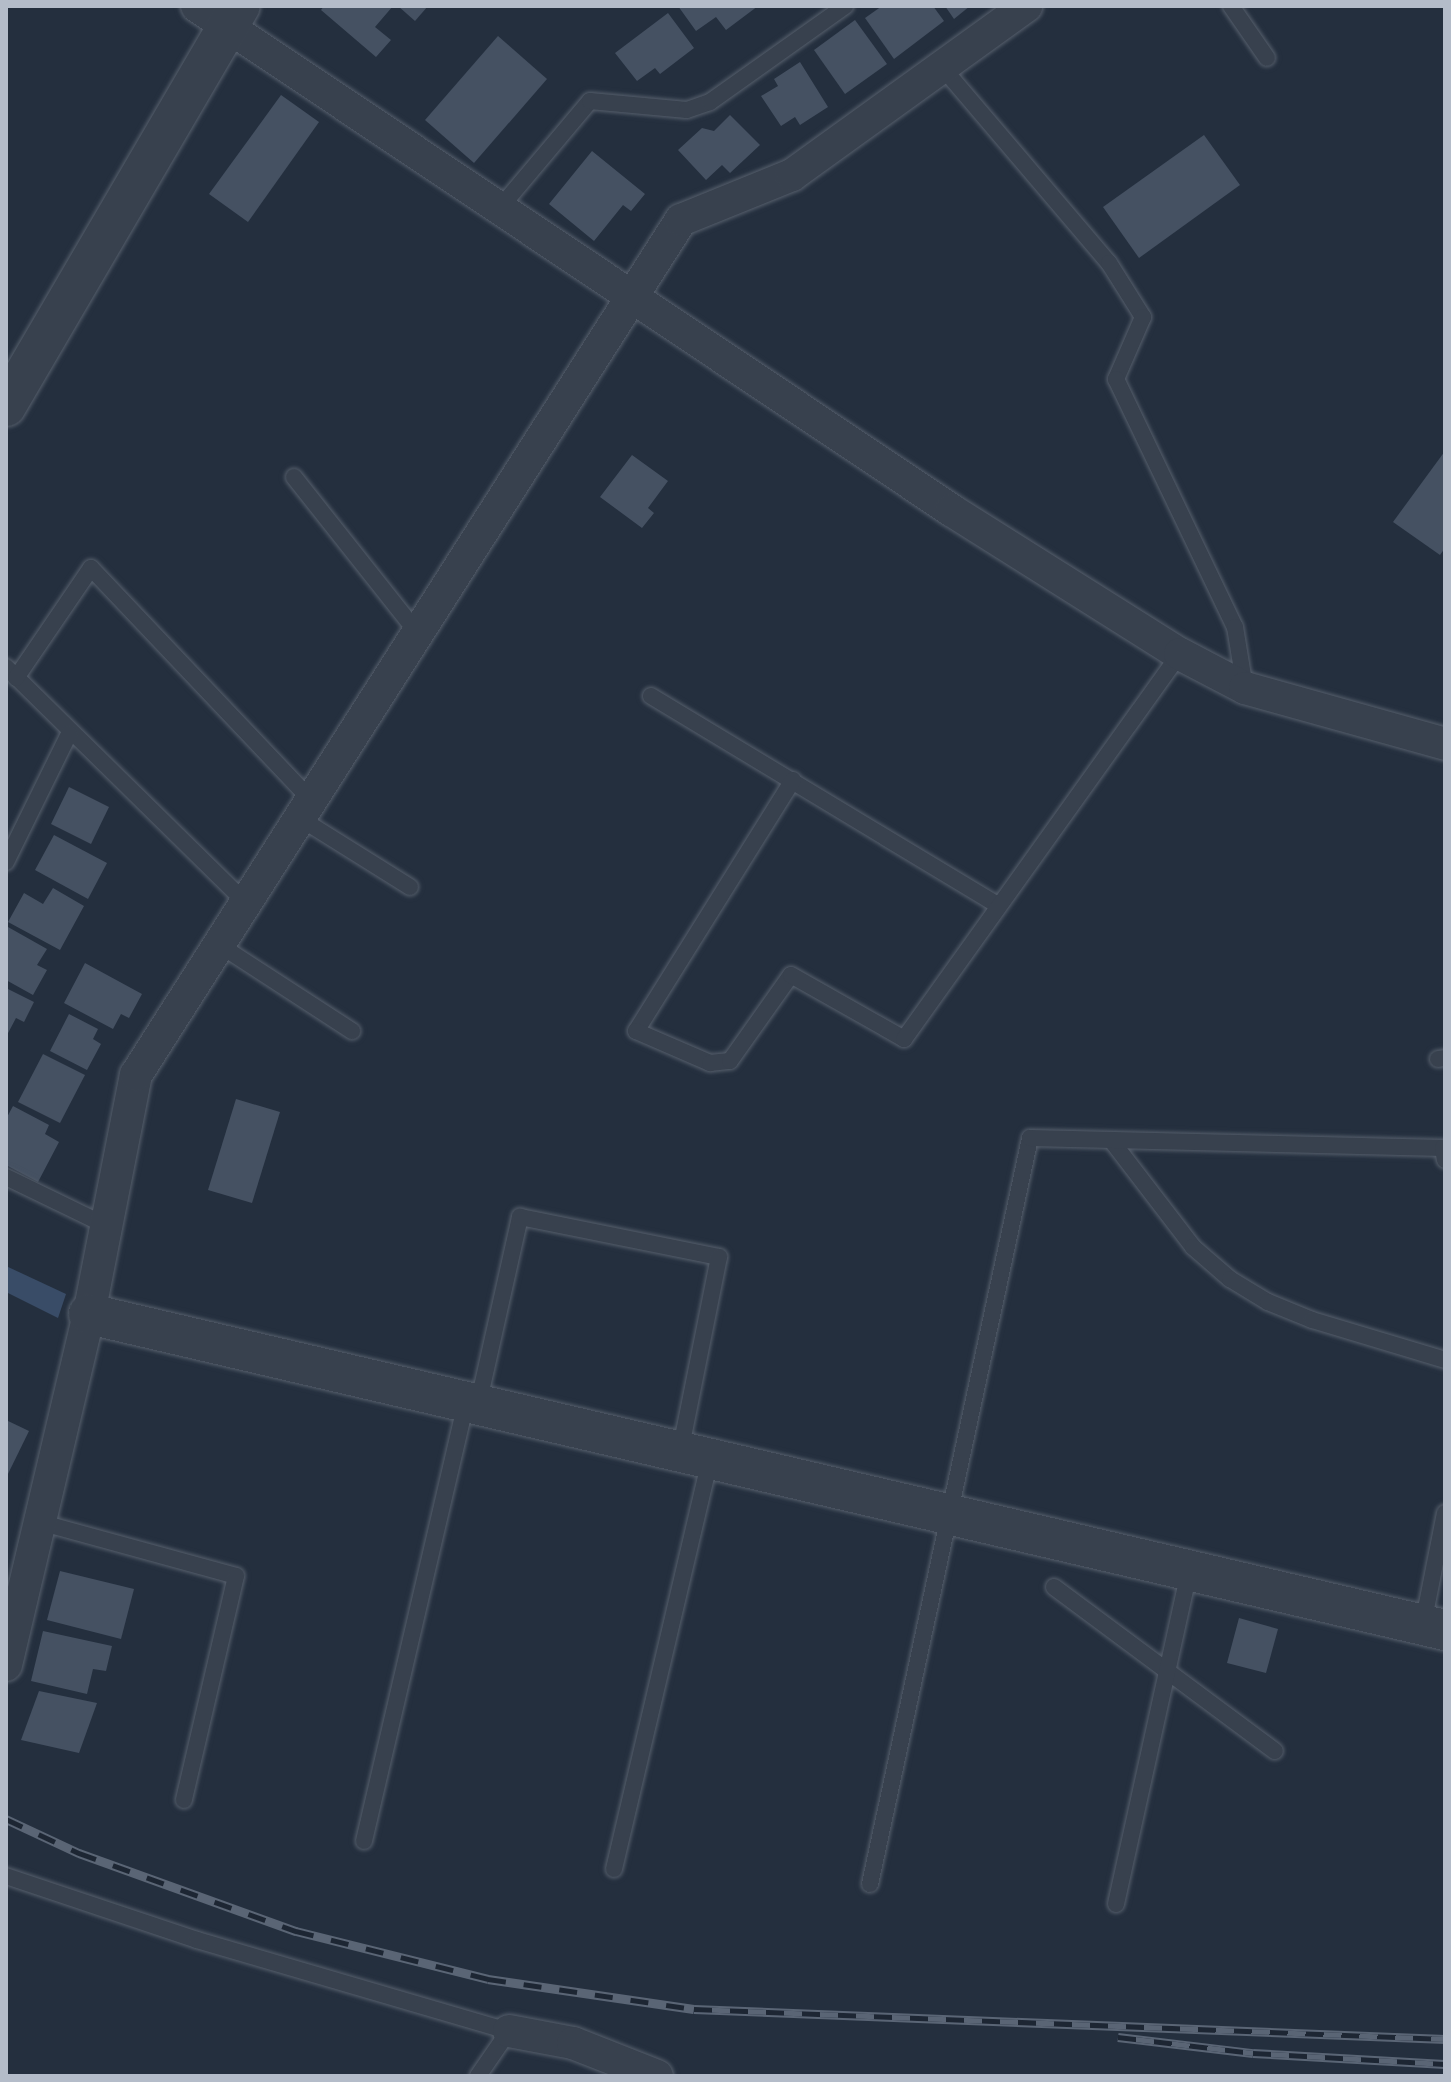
<!DOCTYPE html>
<style>
body{margin:0}
#map{position:relative;width:1451px;height:2082px;overflow:hidden;background:#242f3e;font-family:Mulish,sans-serif}
div>[style]{position:absolute}
.water>*{inset:0;background:#394c67}
.building>*{inset:0;background:#455162}
.roads{filter:drop-shadow(0 0 2px #565f6c) drop-shadow(0 0 2px #565f6c)}
.service>*{height:16px;margin:-8px;padding:0 8px;transform-origin:8px;border-radius:8px;background:#38414e}
.minor>*{height:32px;margin:-16px;padding:0 16px;transform-origin:16px;border-radius:16px;background:#38414e}
.tertiary>*{height:40px;margin:-20px;padding:0 20px;transform-origin:20px;border-radius:20px;background:#38414e}
.rail>*{height:9px;margin-top:-4.5px;transform-origin:0;background:repeating-linear-gradient(90deg,#1d2633 0 18px,#5a6575 0 36px);box-sizing:border-box;border-block:2px solid #5a6575}
span{translate:-50% -50%;white-space:nowrap;text-align:center;line-height:1.15;-webkit-text-stroke:6px #1d2633;paint-order:stroke}
.frame{position:absolute;inset:0;border:8px solid #b4bcc9;pointer-events:none}
</style>
<div id="map">
<div class="water">
<i style="clip-path:polygon(6px 1266px,66px 1294px,58px 1318px,6px 1292px)"></i>
</div>
<div class="building">
<i style="clip-path:polygon(324px 6px,393px 6px,375px 27px,391px 40px,376px 57px,321px 10px)"></i>
<i style="clip-path:polygon(398px 6px,428px 6px,415px 21px)"></i>
<i style="clip-path:polygon(678px 6px,758px 6px,726px 30px,716px 17px,696px 31px)"></i>
<i style="clip-path:polygon(882px 6px,933px 6px,944px 21px,894px 59px,865px 18px)"></i>
<i style="clip-path:polygon(945px 6px,970px 6px,954px 19px)"></i>
<i style="clip-path:polygon(668px 13px,694px 48px,660px 74px,655px 68px,637px 81px,615px 53px)"></i>
<i style="clip-path:polygon(855px 20px,887px 64px,845px 94px,814px 50px)"></i>
<i style="clip-path:polygon(498px 36px,547px 79px,474px 163px,425px 120px)"></i>
<i style="clip-path:polygon(800px 62px,828px 107px,800px 125px,795px 117px,781px 126px,761px 96px,778px 86px,774px 79px)"></i>
<i style="clip-path:polygon(281px 95px,319px 122px,248px 222px,209px 194px)"></i>
<i style="clip-path:polygon(730px 115px,760px 145px,730px 173px,722px 165px,706px 180px,678px 150px,702px 128px,714px 131px)"></i>
<i style="clip-path:polygon(1204px 135px,1240px 185px,1139px 258px,1103px 207px)"></i>
<i style="clip-path:polygon(592px 151px,645px 194px,631px 211px,623px 205px,594px 241px,549px 204px)"></i>
<i style="clip-path:polygon(1445px 451px,1445px 548px,1440px 555px,1393px 522px)"></i>
<i style="clip-path:polygon(632px 455px,668px 481px,648px 508px,654px 513px,642px 528px,600px 497px)"></i>
<i style="clip-path:polygon(69px 787px,109px 807px,91px 844px,51px 824px)"></i>
<i style="clip-path:polygon(54px 835px,107px 863px,88px 899px,35px 870px)"></i>
<i style="clip-path:polygon(53px 888px,84px 906px,60px 950px,8px 922px,24px 893px,43px 904px)"></i>
<i style="clip-path:polygon(8px 927px,47px 949px,37px 965px,47px 970px,33px 995px,6px 980px)"></i>
<i style="clip-path:polygon(85px 963px,142px 994px,129px 1018px,121px 1014px,113px 1029px,64px 1003px)"></i>
<i style="clip-path:polygon(6px 988px,34px 1002px,24px 1022px,16px 1018px,6px 1037px)"></i>
<i style="clip-path:polygon(69px 1014px,98px 1029px,93px 1039px,101px 1044px,87px 1070px,50px 1051px)"></i>
<i style="clip-path:polygon(43px 1054px,85px 1075px,60px 1123px,18px 1102px)"></i>
<i style="clip-path:polygon(236px 1099px,280px 1112px,252px 1203px,208px 1190px)"></i>
<i style="clip-path:polygon(13px 1106px,49px 1125px,45px 1134px,59px 1142px,38px 1182px,6px 1165px,6px 1119px)"></i>
<i style="clip-path:polygon(6px 1420px,29px 1431px,6px 1478px)"></i>
<i style="clip-path:polygon(60px 1571px,134px 1589px,121px 1639px,47px 1620px)"></i>
<i style="clip-path:polygon(1239px 1618px,1278px 1629px,1266px 1673px,1227px 1663px)"></i>
<i style="clip-path:polygon(43px 1631px,112px 1646px,106px 1671px,93px 1669px,87px 1694px,31px 1681px)"></i>
<i style="clip-path:polygon(39px 1691px,97px 1703px,79px 1753px,21px 1740px)"></i>
</div>
<div class="roads">
<div class="service">
<i style="left:1231px;top:6px;width:63px;rotate:55.3deg"></i>
<i style="left:942px;top:67px;width:257px;rotate:49.6deg"></i>
<i style="left:1109px;top:263px;width:64px;rotate:57.8deg"></i>
<i style="left:1143px;top:317px;width:68px;rotate:113.5deg"></i>
<i style="left:1116px;top:379px;width:275px;rotate:64.4deg"></i>
<i style="left:1235px;top:627px;width:62px;rotate:80.7deg"></i>
<i style="left:499px;top:209px;width:141px;rotate:-49.9deg"></i>
<i style="left:590px;top:101px;width:97px;rotate:5.3deg"></i>
<i style="left:687px;top:110px;width:24px;rotate:-19deg"></i>
<i style="left:710px;top:102px;width:166px;rotate:-35.4deg"></i>
<i style="left:294px;top:477px;width:198px;rotate:51.6deg"></i>
<i style="left:6px;top:667px;width:335px;rotate:44.5deg"></i>
<i style="left:16px;top:678px;width:133px;rotate:-55.7deg"></i>
<i style="left:91px;top:568px;width:318px;rotate:46.5deg"></i>
<i style="left:651px;top:696px;width:404px;rotate:31.1deg"></i>
<i style="left:793px;top:780px;width:296px;rotate:122deg"></i>
<i style="left:636px;top:1031px;width:81px;rotate:23.4deg"></i>
<i style="left:710px;top:1063px;width:20px;rotate:-6deg"></i>
<i style="left:730px;top:1061px;width:105px;rotate:-54.7deg"></i>
<i style="left:791px;top:975px;width:130px;rotate:29.5deg"></i>
<i style="left:904px;top:1039px;width:474px;rotate:-54.4deg"></i>
<i style="left:298px;top:817px;width:132px;rotate:32deg"></i>
<i style="left:6px;top:862px;width:143px;rotate:-63.8deg"></i>
<i style="left:218px;top:944px;width:160px;rotate:33deg"></i>
<i style="left:1438px;top:1059px;width:7px;rotate:-8deg"></i>
<i style="left:1111px;top:1140px;width:135px;rotate:52.5deg"></i>
<i style="left:1193px;top:1247px;width:49px;rotate:40.9deg"></i>
<i style="left:1230px;top:1279px;width:44px;rotate:31.2deg"></i>
<i style="left:1268px;top:1302px;width:48px;rotate:22.2deg"></i>
<i style="left:1312px;top:1320px;width:139px;rotate:16.7deg"></i>
<i style="left:6px;top:1177px;width:108px;rotate:25.9deg"></i>
<i style="left:478px;top:1405px;width:193px;rotate:-77.4deg"></i>
<i style="left:520px;top:1217px;width:203px;rotate:11.4deg"></i>
<i style="left:719px;top:1257px;width:199px;rotate:101.3deg"></i>
<i style="left:39px;top:1522px;width:204px;rotate:15.3deg"></i>
<i style="left:236px;top:1576px;width:230px;rotate:103.1deg"></i>
<i style="left:1054px;top:1587px;width:275px;rotate:36.6deg"></i>
<i style="left:1423px;top:1624px;width:113px;rotate:-78.8deg"></i>
<i style="left:364px;top:1841px;width:450px;rotate:-76.9deg"></i>
<i style="left:614px;top:1869px;width:420px;rotate:-76.8deg"></i>
<i style="left:6px;top:1876px;width:201px;rotate:18.5deg"></i>
<i style="left:197px;top:1940px;width:325px;rotate:16.3deg"></i>
<i style="left:509px;top:2031px;width:55px;rotate:124.6deg"></i>
<i style="left:870px;top:1884px;width:763px;rotate:-77.89deg"></i>
<i style="left:1030px;top:1138px;width:413px;rotate:1.4deg"></i>
<i style="left:1443px;top:1148px;width:12px;rotate:81deg"></i>
<i style="left:1116px;top:1904px;width:341px;rotate:-77.6deg"></i>
</div>
<div class="minor">
<i style="left:197px;top:6px;width:907px;rotate:33.76deg"></i>
<i style="left:951px;top:510px;width:271px;rotate:32.2deg"></i>
<i style="left:1180px;top:654px;width:73px;rotate:27.6deg"></i>
<i style="left:1245px;top:688px;width:208px;rotate:15.6deg"></i>
<i style="left:6px;top:1665px;width:361px;rotate:-76.7deg"></i>
<i style="left:89px;top:1314px;width:244px;rotate:-78.9deg"></i>
<i style="left:136px;top:1075px;width:1014px;rotate:-57.49deg"></i>
<i style="left:681px;top:220px;width:120px;rotate:-22.1deg"></i>
<i style="left:792px;top:175px;width:289px;rotate:-35.8deg"></i>
<i style="left:509px;top:2031px;width:65px;rotate:10.6deg"></i>
<i style="left:573px;top:2043px;width:90px;rotate:21.4deg"></i>
</div>
<div class="tertiary">
<i style="left:6px;top:406px;width:463px;rotate:-59.7deg"></i>
<i style="left:89px;top:1314px;width:1392px;rotate:13.12deg"></i>
</div>
</div>
<div class="rail">
<i style="left:6px;top:1819px;width:81px;rotate:25deg"></i>
<i style="left:79px;top:1853px;width:231px;rotate:19.8deg"></i>
<i style="left:296px;top:1931px;width:198px;rotate:14deg"></i>
<i style="left:488px;top:1979px;width:208px;rotate:8.3deg"></i>
<i style="left:694px;top:2009px;width:752px;rotate:2.29deg"></i>
<i style="left:1118px;top:2037px;width:136px;rotate:6.8deg"></i>
<i style="left:1253px;top:2053px;width:192px;rotate:3.3deg"></i>
</div>
<div class="frame"></div>
</div>
